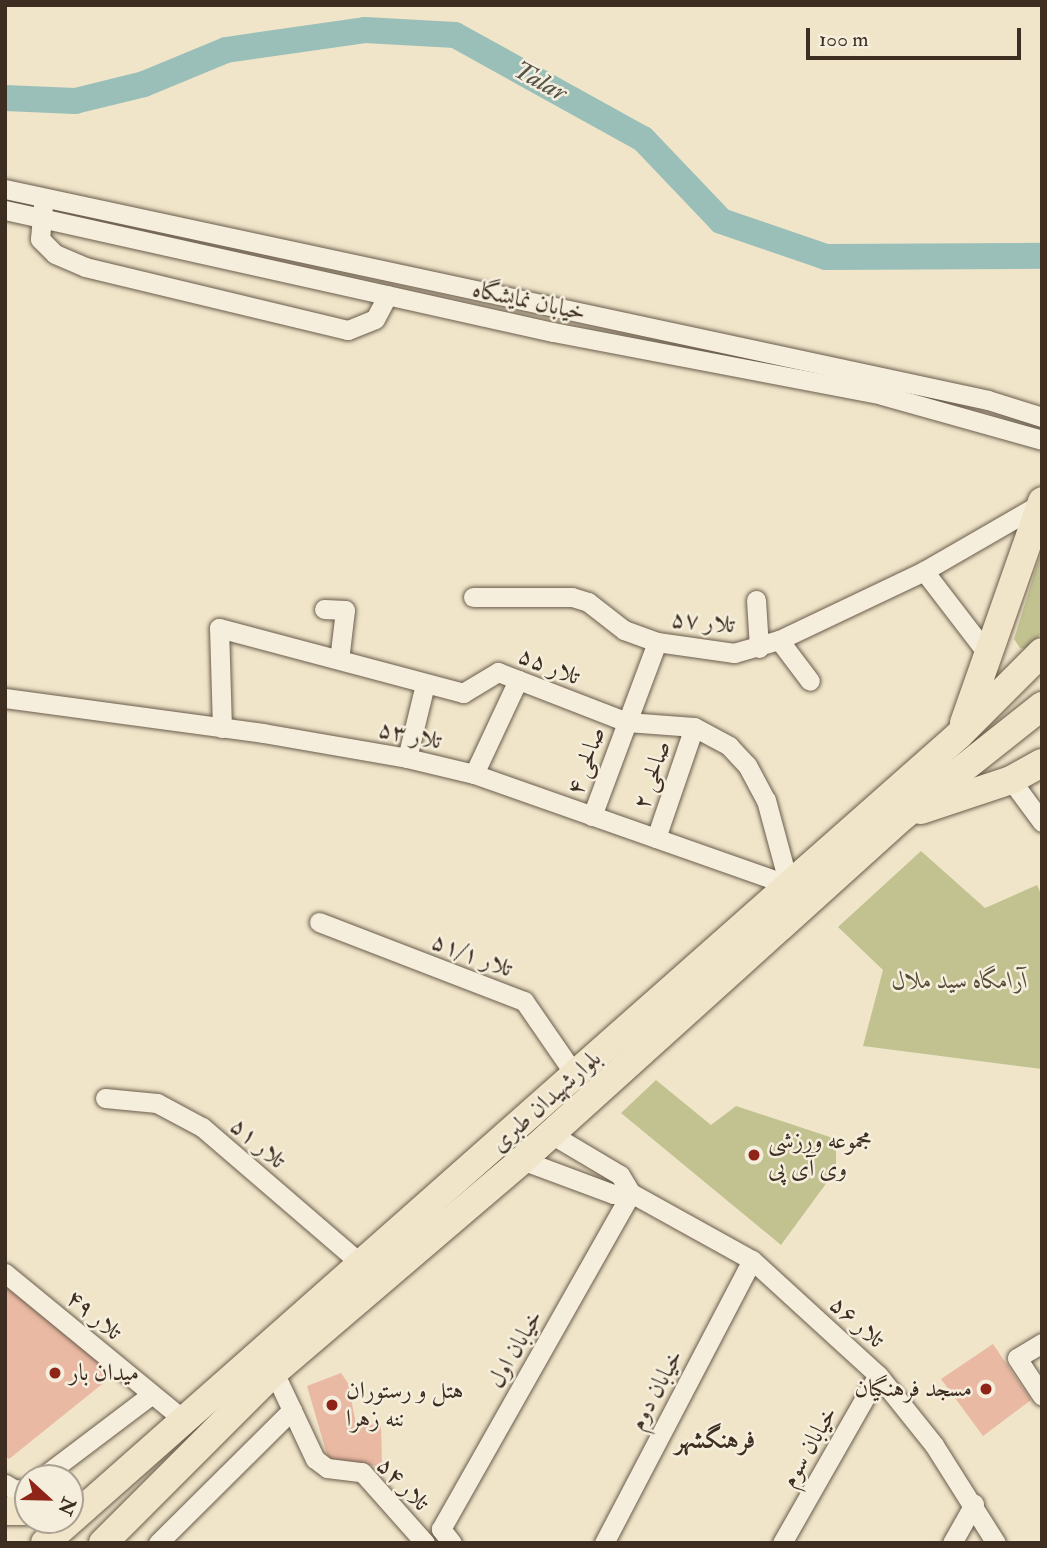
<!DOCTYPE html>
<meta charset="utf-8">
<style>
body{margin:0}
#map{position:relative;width:1047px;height:1548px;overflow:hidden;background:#f0e5c9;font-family:"IM FELL Double Pica",Amiri,serif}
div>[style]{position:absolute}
.green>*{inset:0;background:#c2c291}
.river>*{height:26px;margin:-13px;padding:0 13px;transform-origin:13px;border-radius:13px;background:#9abfb9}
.building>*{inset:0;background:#eab9a3}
.roads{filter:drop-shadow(0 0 2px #6a5c4c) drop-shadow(0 0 2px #6a5c4c)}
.minor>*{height:19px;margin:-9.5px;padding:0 9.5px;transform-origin:9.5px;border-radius:9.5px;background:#f5eedc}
.highway>*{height:28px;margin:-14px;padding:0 14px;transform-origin:14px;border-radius:14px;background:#f0e5c9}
.dots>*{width:19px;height:19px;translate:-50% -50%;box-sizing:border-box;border:4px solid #f5eedc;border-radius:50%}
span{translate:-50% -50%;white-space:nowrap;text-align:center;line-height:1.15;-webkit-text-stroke:5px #f5eedc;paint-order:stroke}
.street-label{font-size:24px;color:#3e2e22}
.park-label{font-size:24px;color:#584c38;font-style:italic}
.poi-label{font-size:24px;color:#3e2e22}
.left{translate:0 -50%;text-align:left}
.right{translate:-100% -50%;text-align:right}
.water-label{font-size:26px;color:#555248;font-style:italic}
.neighbourhood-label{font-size:26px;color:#3e2e22;font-weight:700}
.frame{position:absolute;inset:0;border:7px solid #3e2e22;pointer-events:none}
.north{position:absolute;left:14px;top:1464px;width:70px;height:70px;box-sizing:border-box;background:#f5eedc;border:2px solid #aca192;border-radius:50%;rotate:112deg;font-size:19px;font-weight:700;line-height:28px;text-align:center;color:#3e2e22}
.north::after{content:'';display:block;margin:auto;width:24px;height:32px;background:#8f2418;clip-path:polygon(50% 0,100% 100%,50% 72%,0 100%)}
.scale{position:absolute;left:806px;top:28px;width:215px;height:32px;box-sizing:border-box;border:4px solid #3e2e22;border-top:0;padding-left:9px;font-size:21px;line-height:24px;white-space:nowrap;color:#3e2e22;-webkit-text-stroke:5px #f5eedc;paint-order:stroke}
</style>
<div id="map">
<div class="green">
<i style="clip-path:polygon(1042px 549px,1042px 633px,1026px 649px,1020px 648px,1014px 639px)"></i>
<i style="clip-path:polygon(921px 851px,985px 908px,1037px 885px,1042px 896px,1042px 1069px,863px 1046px,883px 970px,838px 927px)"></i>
<i style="clip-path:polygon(656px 1080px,711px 1125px,736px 1106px,836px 1139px,836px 1170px,781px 1245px,621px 1113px)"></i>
</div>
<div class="river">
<i style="left:5px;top:98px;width:70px;rotate:2.5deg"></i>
<i style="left:75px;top:101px;width:71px;rotate:-13.8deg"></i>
<i style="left:144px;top:84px;width:89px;rotate:-22.5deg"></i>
<i style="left:226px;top:50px;width:140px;rotate:-8.2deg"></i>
<i style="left:365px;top:30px;width:90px;rotate:3.2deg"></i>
<i style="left:455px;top:35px;width:215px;rotate:29deg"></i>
<i style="left:643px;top:139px;width:113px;rotate:46.4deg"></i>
<i style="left:721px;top:221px;width:111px;rotate:18.9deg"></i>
<i style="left:826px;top:257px;width:216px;rotate:-0.3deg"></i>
</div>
<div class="building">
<i style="clip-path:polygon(5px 1284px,104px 1366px,106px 1381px,9px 1459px,5px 1456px)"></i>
<i style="clip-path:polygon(993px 1344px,1031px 1400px,983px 1436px,941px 1379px)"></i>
<i style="clip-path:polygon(341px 1373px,348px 1383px,356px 1424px,381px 1425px,382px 1467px,328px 1458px,307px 1386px)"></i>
</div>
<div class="roads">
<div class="minor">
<i style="left:5px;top:189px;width:1005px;rotate:12.11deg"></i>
<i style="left:988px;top:400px;width:57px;rotate:17.5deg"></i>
<i style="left:43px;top:205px;width:34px;rotate:95deg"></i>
<i style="left:40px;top:239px;width:21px;rotate:45deg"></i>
<i style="left:55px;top:254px;width:33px;rotate:23deg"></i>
<i style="left:85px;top:267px;width:270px;rotate:13.5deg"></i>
<i style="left:348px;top:330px;width:29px;rotate:-22deg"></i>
<i style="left:375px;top:319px;width:27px;rotate:-62deg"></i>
<i style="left:5px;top:210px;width:561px;rotate:12.55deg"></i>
<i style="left:553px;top:332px;width:335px;rotate:10.8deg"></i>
<i style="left:882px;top:395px;width:166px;rotate:15.7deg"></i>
<i style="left:924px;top:571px;width:108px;rotate:52.5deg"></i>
<i style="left:473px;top:597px;width:99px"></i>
<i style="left:572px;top:597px;width:17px;rotate:17deg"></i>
<i style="left:588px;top:602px;width:46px;rotate:37.9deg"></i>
<i style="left:624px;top:630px;width:35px;rotate:20deg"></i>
<i style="left:657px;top:642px;width:78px;rotate:8.1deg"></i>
<i style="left:734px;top:653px;width:47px;rotate:-16.1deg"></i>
<i style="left:779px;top:640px;width:161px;rotate:-25.4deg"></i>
<i style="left:924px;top:571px;width:134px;rotate:-30deg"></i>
<i style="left:756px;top:600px;width:48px;rotate:86.4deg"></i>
<i style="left:324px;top:609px;width:21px;rotate:3deg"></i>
<i style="left:345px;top:610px;width:50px;rotate:96.8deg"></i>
<i style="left:779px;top:640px;width:51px;rotate:52.9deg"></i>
<i style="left:5px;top:698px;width:260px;rotate:7.7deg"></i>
<i style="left:263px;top:733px;width:146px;rotate:9.8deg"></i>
<i style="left:407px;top:758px;width:69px;rotate:13.4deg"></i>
<i style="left:474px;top:774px;width:334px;rotate:19.4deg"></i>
<i style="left:222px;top:728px;width:100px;rotate:-91.7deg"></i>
<i style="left:219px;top:628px;width:253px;rotate:14.9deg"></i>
<i style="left:463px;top:693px;width:41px;rotate:-31deg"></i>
<i style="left:498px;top:672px;width:138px;rotate:21.2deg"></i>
<i style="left:627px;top:722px;width:67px;rotate:4.3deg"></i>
<i style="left:694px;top:727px;width:40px;rotate:28deg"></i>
<i style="left:729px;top:746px;width:26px;rotate:47deg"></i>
<i style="left:747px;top:765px;width:40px;rotate:62deg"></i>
<i style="left:766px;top:800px;width:88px;rotate:74.9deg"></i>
<i style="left:407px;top:758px;width:76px;rotate:-76.3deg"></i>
<i style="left:474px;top:774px;width:104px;rotate:-64.9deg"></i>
<i style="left:1011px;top:780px;width:52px;rotate:53.6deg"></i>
<i style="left:592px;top:816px;width:186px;rotate:-69.5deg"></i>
<i style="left:656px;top:838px;width:117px;rotate:-71.1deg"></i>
<i style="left:319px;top:922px;width:220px;rotate:21.1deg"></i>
<i style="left:524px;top:1001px;width:90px;rotate:55.4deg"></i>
<i style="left:105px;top:1098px;width:52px;rotate:5.5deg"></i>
<i style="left:157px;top:1103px;width:51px;rotate:28.1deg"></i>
<i style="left:202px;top:1127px;width:210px;rotate:40.7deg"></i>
<i style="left:551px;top:1134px;width:80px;rotate:30.7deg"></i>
<i style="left:620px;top:1175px;width:21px;rotate:59deg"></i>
<i style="left:522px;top:1160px;width:97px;rotate:20.5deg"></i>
<i style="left:613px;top:1194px;width:18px;rotate:-3deg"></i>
<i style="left:631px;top:1193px;width:138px;rotate:29deg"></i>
<i style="left:752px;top:1260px;width:171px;rotate:42.4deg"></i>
<i style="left:878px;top:1375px;width:90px;rotate:51.3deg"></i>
<i style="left:934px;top:1445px;width:116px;rotate:57.7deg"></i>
<i style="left:5px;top:1273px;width:232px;rotate:39.4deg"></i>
<i style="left:1042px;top:1343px;width:29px;rotate:149deg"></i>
<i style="left:1017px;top:1358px;width:45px;rotate:56.7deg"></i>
<i style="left:274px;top:1372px;width:96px;rotate:64.8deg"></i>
<i style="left:315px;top:1459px;width:15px;rotate:37deg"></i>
<i style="left:327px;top:1468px;width:35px;rotate:7deg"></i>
<i style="left:362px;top:1472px;width:95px;rotate:48.4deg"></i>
<i style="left:41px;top:1478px;width:139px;rotate:-37.1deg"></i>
<i style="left:5px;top:1484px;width:12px;rotate:31deg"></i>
<i style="left:15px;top:1490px;width:13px;rotate:-9deg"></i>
<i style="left:158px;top:1543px;width:189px;rotate:-44.8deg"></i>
<i style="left:452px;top:1543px;width:18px;rotate:-128deg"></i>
<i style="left:441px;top:1529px;width:386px;rotate:-60.5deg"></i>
<i style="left:604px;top:1543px;width:319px;rotate:-62.4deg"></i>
<i style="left:782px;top:1543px;width:193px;rotate:-60.3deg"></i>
<i style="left:952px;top:1543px;width:45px;rotate:-60.6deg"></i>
</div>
<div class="highway">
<i style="left:964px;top:723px;width:235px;rotate:-70.6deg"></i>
<i style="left:921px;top:810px;width:95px;rotate:-18.4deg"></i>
<i style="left:1011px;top:780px;width:35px;rotate:-29deg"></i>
<i style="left:5px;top:1511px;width:23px"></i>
<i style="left:45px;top:1543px;width:1220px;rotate:-41.48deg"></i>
<i style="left:959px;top:735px;width:117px;rotate:-45deg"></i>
<i style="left:103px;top:1543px;width:242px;rotate:-45deg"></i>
<i style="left:274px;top:1372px;width:326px;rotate:-40.5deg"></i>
<i style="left:522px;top:1160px;width:512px;rotate:-42.07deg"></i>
<i style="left:902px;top:817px;width:179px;rotate:-38.4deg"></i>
</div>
</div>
<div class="dots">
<i style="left:754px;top:1155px;background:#8f2418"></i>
<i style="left:55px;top:1373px;background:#8f2418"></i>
<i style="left:986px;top:1389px;background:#8f2418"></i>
<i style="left:332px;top:1405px;background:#8f2418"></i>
</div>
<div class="street-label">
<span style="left:529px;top:301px;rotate:12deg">خیابان نمایشگاه</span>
<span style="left:703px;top:622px;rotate:6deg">تلار ۵۷</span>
<span style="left:549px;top:666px;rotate:22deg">تلار ۵۵</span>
<span style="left:410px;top:735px;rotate:12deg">تلار ۵۳</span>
<span style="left:586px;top:761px;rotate:-70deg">صالحی ۴</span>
<span style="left:652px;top:775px;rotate:-71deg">صالحی ۲</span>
<span style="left:472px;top:955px;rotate:21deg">تلار ۵۱/۱</span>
<span style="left:546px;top:1101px;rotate:-42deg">بلوارشهیدان طبری</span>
<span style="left:258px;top:1143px;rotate:41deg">تلار ۵۱</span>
<span style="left:94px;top:1315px;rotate:40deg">تلار ۴۹</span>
<span style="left:857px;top:1322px;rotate:42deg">تلار ۵۶</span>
<span style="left:515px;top:1349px;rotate:-60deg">خیابان اول</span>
<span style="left:656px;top:1390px;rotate:-62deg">خیابان دوم</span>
<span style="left:809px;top:1447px;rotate:-60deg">خیابان سوم</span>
<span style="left:403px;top:1484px;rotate:46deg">تلار ۵۴</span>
</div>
<div class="park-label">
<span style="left:960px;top:981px">آرامگاه سید ملال</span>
</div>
<div class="poi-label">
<span class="left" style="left:768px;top:1155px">مجموعه ورزشی<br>وی آی پی</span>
<span class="left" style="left:69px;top:1373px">میدان بار</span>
<span class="right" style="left:972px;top:1389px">مسجد فرهنگیان</span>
<span class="left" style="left:346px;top:1405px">هتل و رستوران<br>ننه زهرا</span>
</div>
<div class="water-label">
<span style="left:540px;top:82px;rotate:29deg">Talar</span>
</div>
<div class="neighbourhood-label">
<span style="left:715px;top:1441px">فرهنگشهر</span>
</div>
<div class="frame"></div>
<div class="north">N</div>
<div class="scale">100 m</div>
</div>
